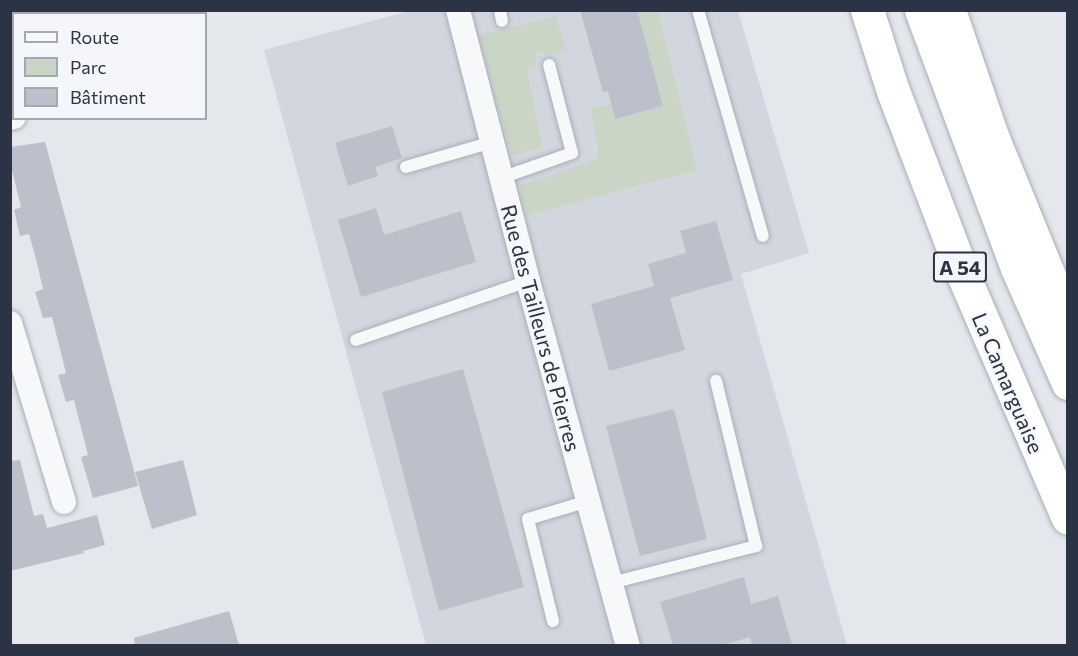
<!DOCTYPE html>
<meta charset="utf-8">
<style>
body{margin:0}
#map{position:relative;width:1078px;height:656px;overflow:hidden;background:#e4e7ec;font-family:Commissioner,sans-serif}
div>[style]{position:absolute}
.built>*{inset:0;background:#d2d6de}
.green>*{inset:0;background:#c9d6c5}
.building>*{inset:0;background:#bbc0ca}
.roads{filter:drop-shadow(0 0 2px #a9aeb7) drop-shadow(0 0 2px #a9aeb7)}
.service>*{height:12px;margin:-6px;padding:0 6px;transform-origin:6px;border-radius:6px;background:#f7f8fa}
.minor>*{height:24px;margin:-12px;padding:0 12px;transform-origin:12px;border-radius:12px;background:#f7f8fa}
.motorway>*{height:33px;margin:-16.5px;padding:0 16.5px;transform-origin:16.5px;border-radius:16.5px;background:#fff}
span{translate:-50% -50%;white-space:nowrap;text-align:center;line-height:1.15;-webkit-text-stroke:4.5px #f4f6f9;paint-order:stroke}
.shield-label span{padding:2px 4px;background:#f4f6f9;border:2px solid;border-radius:4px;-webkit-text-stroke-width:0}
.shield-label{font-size:20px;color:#2b3445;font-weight:700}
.street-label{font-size:21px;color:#2b3445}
.frame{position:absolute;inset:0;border:12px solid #2b3445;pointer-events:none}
.legend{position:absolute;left:12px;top:12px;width:195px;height:108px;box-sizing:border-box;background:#f4f6f9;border:2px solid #a4a8b1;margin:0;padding:8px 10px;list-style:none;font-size:18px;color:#2b3445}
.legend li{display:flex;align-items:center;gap:12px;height:30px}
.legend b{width:30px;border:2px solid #a4a8b1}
</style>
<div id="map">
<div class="built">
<i style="clip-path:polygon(409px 11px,738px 11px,809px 253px,741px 274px,847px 645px,426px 645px,264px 50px)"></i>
</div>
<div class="green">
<i style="clip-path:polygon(619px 11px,658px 11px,697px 170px,527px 215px,519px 186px,597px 159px,598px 147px,590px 109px,611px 104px,615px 119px,663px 106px,640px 22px)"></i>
<i style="clip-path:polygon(556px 16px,566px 49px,546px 55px,544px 51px,534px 53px,536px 65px,527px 68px,542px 147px,512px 156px,479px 35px)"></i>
</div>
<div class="building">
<i style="clip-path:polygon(580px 10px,637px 10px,663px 106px,615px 119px,608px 91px,603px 92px)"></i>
<i style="clip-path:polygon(392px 126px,402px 158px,375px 167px,378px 176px,348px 186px,335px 143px)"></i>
<i style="clip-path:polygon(45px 142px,138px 486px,93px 498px,81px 457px,88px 455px,74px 400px,66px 402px,58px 375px,66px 373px,52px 317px,43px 318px,35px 292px,43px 289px,37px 263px,29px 234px,20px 236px,14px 210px,21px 207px,10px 162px,10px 147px)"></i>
<i style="clip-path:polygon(376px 208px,384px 235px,461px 211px,476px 262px,361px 297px,338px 220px)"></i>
<i style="clip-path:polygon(716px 221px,733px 280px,670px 298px,685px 350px,609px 371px,591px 304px,654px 286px,648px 264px,686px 253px,680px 231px)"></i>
<i style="clip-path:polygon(463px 369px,524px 587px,439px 611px,382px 392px)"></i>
<i style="clip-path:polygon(674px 409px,707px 539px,640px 556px,606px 426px)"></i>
<i style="clip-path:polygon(20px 460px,34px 516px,43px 514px,47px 528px,97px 515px,105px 545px,83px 551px,84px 553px,10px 571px,10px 461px)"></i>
<i style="clip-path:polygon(183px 460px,197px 515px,152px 529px,135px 472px)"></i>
<i style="clip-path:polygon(744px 577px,751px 604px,778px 596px,792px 645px,752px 645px,750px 637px,723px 645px,673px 645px,660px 602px)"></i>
<i style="clip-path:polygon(229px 611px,239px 645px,135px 645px,134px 638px)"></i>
</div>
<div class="roads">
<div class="service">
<i style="left:500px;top:10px;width:11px;rotate:80deg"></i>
<i style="left:698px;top:10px;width:235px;rotate:74deg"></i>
<i style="left:406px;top:167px;width:90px;rotate:-16.2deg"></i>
<i style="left:501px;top:178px;width:75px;rotate:-19.4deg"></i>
<i style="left:572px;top:153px;width:91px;rotate:-104.6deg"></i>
<i style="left:356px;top:340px;width:182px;rotate:-18.9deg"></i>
<i style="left:611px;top:583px;width:150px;rotate:-14.3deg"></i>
<i style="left:756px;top:546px;width:170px;rotate:-103.6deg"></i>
<i style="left:553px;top:621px;width:105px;rotate:-103.8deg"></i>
<i style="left:528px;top:519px;width:63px;rotate:-16.7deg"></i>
</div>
<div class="minor">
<i style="left:458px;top:10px;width:280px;rotate:75.5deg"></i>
<i style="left:528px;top:281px;width:378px;rotate:74.7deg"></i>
<i style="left:10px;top:118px;width:4px;rotate:-14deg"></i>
<i style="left:10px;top:323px;width:187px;rotate:73.2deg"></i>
</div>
<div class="motorway">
<i style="left:867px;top:10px;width:85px;rotate:72.2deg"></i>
<i style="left:893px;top:91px;width:199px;rotate:69.1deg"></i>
<i style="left:964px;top:277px;width:262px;rotate:66.7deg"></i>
<i style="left:921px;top:10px;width:275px;rotate:69.6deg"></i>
<i style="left:1017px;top:268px;width:126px;rotate:66.1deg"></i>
<i style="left:949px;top:10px;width:133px;rotate:71.2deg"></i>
<i style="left:992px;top:136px;width:201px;rotate:67.8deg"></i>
</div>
</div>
<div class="shield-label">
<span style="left:960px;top:267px">A 54</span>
</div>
<div class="street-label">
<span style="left:541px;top:328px;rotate:75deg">Rue des Tailleurs de Pierres</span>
<span style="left:1008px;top:383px;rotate:67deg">La Camarguaise</span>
</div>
<div class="frame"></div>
<ul class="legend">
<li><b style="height:8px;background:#f7f8fa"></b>Route</li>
<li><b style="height:16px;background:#c9d6c5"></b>Parc</li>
<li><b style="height:16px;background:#bbc0ca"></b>Bâtiment</li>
</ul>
</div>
